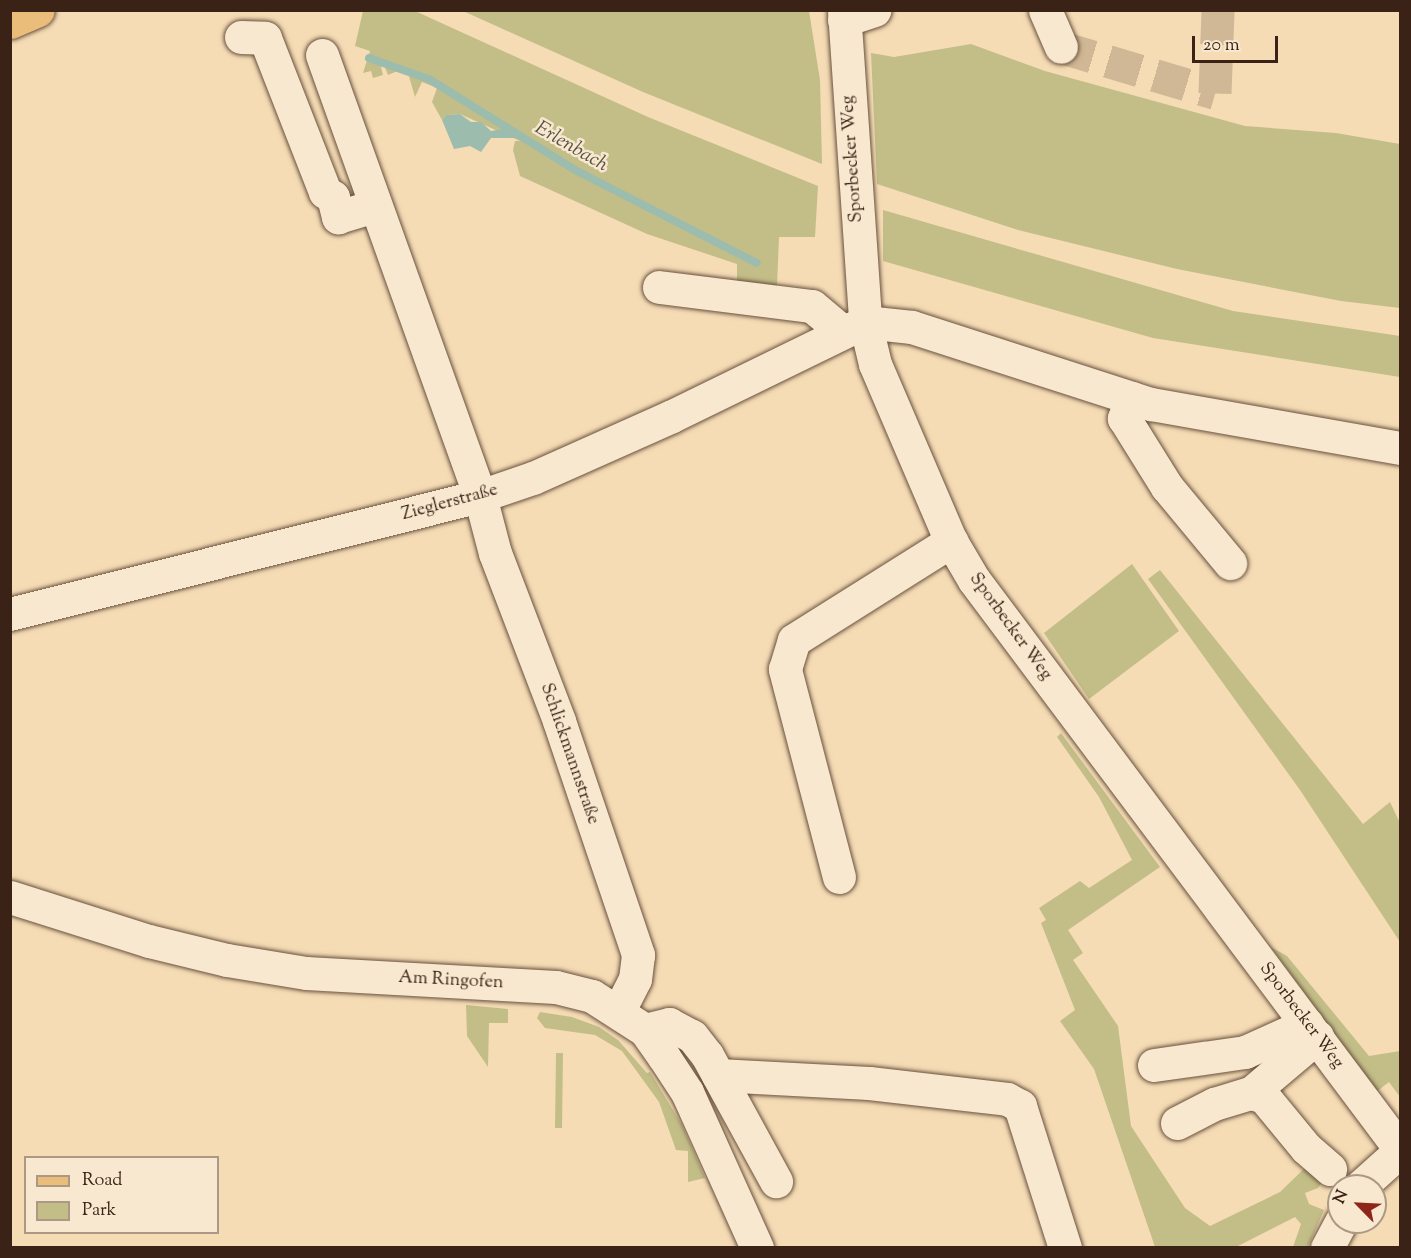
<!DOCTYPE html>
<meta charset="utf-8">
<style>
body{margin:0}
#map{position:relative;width:1411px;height:1258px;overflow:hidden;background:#f5dcb5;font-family:"Sorts Mill Goudy",serif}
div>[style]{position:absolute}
.green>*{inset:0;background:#c3be88}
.water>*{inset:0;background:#9cbcae}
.stream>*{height:8px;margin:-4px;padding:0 4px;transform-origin:4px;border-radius:4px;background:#9cbcae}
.minor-tunnel>*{height:33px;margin-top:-16.5px;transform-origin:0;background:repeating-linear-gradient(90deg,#d0b795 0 33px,transparent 0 49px)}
.roads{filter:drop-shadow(0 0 2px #69513e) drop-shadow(0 0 2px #69513e)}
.minor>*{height:33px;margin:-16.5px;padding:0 16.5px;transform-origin:16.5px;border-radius:16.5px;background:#f8e8cf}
.major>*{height:33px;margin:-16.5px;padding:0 16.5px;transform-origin:16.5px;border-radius:16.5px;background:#eabe7a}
span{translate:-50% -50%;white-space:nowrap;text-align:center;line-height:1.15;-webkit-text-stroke:5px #f8e8cf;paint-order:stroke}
.street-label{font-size:18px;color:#3a2316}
.water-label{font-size:20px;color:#575144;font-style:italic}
.frame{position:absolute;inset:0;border:12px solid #3a2316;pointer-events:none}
.legend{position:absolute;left:24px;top:1156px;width:195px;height:78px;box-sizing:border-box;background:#f8e8cf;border:2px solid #ac9985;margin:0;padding:8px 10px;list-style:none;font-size:18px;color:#3a2316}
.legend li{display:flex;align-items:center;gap:12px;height:30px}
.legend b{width:30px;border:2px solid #ac9985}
.north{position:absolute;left:1327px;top:1174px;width:60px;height:60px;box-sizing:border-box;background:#f8e8cf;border:2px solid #ac9985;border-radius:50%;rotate:294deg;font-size:16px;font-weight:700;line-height:24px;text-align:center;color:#3a2316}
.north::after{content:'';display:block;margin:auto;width:21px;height:27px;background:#8f2418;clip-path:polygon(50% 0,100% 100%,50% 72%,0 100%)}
.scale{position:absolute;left:1192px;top:36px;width:86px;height:27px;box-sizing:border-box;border:3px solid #3a2316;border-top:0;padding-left:8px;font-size:18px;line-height:21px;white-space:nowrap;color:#3a2316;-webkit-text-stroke:4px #f8e8cf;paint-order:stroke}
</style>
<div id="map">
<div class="green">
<i style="clip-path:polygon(363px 11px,415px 11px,648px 117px,818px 186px,815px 237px,779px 237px,777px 286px,737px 281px,737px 264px,647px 234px,520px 176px,513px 150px,515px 141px,520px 141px,460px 114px,446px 115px,442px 120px,432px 102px,437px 88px,422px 82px,415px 97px,408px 73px,400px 70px,388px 75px,384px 65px,381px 67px,383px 75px,373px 78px,371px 71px,363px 73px,370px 51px,355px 46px)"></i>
<i style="clip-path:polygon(463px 11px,809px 11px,820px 80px,822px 164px,643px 92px)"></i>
<i style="clip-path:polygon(971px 44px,1045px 71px,1245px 126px,1336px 133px,1400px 144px,1400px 308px,1341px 301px,1177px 269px,1018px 230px,877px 184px,871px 53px,894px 57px)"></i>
<i style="clip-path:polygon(883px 210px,1233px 311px,1400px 336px,1400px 377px,1153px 338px,883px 261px)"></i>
<i style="clip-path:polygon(1132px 564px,1179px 631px,1089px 699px,1044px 633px)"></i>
<i style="clip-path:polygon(1160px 570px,1363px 824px,1390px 802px,1400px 823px,1400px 942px,1300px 790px,1148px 579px)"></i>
<i style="clip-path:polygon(1061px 733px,1160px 867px,1068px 930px,1083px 953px,1073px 960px,1118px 1026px,1131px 1126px,1185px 1208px,1210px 1226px,1280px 1192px,1311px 1162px,1327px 1175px,1318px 1188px,1305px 1193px,1309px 1204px,1324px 1210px,1308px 1247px,1293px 1247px,1301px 1224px,1295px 1217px,1236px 1247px,1155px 1247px,1094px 1069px,1060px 1021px,1075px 1010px,1041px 923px,1046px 920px,1039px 908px,1080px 881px,1089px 888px,1132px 860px,1099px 797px,1057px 737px)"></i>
<i style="clip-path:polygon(1271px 947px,1287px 956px,1369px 1056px,1400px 1051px,1400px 1097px,1389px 1082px,1376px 1092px)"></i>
<i style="clip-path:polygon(466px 1005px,508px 1009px,508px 1023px,489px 1023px,488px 1067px,467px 1036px)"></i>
<i style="clip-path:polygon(540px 1012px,572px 1017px,599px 1027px,618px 1040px,647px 1073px,650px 1072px,682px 1125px,705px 1178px,688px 1182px,688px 1151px,676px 1150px,659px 1102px,622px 1051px,595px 1035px,545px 1028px,537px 1018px)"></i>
<i style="clip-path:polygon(556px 1053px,563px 1053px,562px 1128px,555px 1128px)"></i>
</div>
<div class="water">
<i style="clip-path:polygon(460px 114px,471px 122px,481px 122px,491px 131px,502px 129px,522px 138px,491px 138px,481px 152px,470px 146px,454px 149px,442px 120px,446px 115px)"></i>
</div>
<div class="stream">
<i style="left:369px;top:58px;width:64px;rotate:19.3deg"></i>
<i style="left:429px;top:79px;width:172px;rotate:31.9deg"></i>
<i style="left:575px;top:170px;width:204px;rotate:27.1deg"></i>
</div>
<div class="minor-tunnel">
<i style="left:1061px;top:47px;width:161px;rotate:16.6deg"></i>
<i style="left:1215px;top:93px;width:83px;rotate:-87.9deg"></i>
</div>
<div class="roads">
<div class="minor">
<i style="left:844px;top:10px;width:313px;rotate:86.1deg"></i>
<i style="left:865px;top:322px;width:43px;rotate:76.6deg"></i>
<i style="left:875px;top:364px;width:193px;rotate:66.8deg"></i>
<i style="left:951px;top:541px;width:45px;rotate:59.5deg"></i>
<i style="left:974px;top:580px;width:711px;rotate:53.18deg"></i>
<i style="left:1045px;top:10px;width:40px;rotate:66.6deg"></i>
<i style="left:844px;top:20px;width:32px;rotate:-18deg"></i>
<i style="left:241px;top:37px;width:24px;rotate:2deg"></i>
<i style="left:265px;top:38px;width:165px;rotate:68.7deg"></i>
<i style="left:325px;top:192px;width:9px;rotate:32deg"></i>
<i style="left:333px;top:197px;width:21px;rotate:76deg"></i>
<i style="left:338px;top:217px;width:39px;rotate:-17deg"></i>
<i style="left:322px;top:55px;width:468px;rotate:70.3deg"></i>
<i style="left:480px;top:496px;width:59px;rotate:75.3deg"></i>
<i style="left:495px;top:553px;width:180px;rotate:69.1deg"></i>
<i style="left:559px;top:721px;width:247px;rotate:71.3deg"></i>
<i style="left:638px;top:955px;width:24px;rotate:97deg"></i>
<i style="left:635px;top:979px;width:36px;rotate:117deg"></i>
<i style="left:659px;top:287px;width:154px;rotate:7.1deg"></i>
<i style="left:812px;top:306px;width:40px;rotate:40deg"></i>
<i style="left:865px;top:322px;width:47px;rotate:6.1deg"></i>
<i style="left:912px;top:327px;width:251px;rotate:17.9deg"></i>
<i style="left:1151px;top:404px;width:253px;rotate:10deg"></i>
<i style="left:1132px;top:398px;width:22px;rotate:112deg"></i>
<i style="left:1124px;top:418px;width:81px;rotate:58.1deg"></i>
<i style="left:1167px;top:487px;width:99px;rotate:50.3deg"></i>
<i style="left:10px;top:614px;width:485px;rotate:-14.1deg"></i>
<i style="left:480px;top:496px;width:56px;rotate:-18.8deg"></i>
<i style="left:533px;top:478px;width:152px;rotate:-24deg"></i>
<i style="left:672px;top:416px;width:215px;rotate:-26deg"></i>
<i style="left:839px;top:877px;width:215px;rotate:-104.6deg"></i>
<i style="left:785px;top:669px;width:30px;rotate:-73deg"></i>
<i style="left:794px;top:640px;width:186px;rotate:-32.2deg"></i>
<i style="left:10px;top:897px;width:146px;rotate:17.6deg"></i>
<i style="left:149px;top:941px;width:80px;rotate:13.7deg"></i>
<i style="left:227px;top:960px;width:80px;rotate:9.3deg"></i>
<i style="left:306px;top:973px;width:250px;rotate:3.2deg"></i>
<i style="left:556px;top:987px;width:37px;rotate:14deg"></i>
<i style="left:592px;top:996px;width:63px;rotate:32.7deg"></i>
<i style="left:645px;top:1030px;width:33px;rotate:55deg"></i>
<i style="left:664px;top:1057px;width:42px;rotate:56.7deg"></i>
<i style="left:687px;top:1092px;width:171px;rotate:65.8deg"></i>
<i style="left:645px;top:1030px;width:25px;rotate:-14deg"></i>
<i style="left:669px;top:1024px;width:26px;rotate:28deg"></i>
<i style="left:692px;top:1036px;width:24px;rotate:52deg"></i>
<i style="left:707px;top:1055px;width:144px;rotate:61.3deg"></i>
<i style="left:1154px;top:1065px;width:92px;rotate:-8.1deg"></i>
<i style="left:1245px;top:1052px;width:68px;rotate:-24.3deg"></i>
<i style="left:718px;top:1075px;width:151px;rotate:3deg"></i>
<i style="left:869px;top:1083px;width:139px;rotate:6.6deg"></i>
<i style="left:1007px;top:1099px;width:15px;rotate:28deg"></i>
<i style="left:1020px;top:1106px;width:149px;rotate:72.4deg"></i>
<i style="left:1251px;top:1093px;width:87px;rotate:-40.3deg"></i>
<i style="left:1177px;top:1123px;width:42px;rotate:-27.2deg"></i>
<i style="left:1214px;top:1104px;width:39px;rotate:-17deg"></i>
<i style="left:1251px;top:1093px;width:14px;rotate:17deg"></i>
<i style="left:1264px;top:1097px;width:66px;rotate:50.5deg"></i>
<i style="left:1306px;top:1148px;width:32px;rotate:41deg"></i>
<i style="left:1361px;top:1186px;width:52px;rotate:-41.9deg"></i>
<i style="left:1327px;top:1248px;width:30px;rotate:-62deg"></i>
</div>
<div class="major">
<i style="left:10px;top:22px;width:30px;rotate:-23deg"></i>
</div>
</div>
<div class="street-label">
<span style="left:853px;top:159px;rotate:-94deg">Sporbecker Weg</span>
<span style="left:450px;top:503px;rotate:-15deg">Zieglerstraße</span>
<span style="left:1010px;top:627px;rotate:54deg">Sporbecker Weg</span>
<span style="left:569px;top:754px;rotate:71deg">Schlickmannstraße</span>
<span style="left:451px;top:981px;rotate:3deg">Am Ringofen</span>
<span style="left:1301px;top:1016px;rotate:53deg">Sporbecker Weg</span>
</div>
<div class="water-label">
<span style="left:571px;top:147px;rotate:30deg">Erlenbach</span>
</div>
<div class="frame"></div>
<ul class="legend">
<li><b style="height:8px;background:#eabe7a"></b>Road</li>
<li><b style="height:16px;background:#c3be88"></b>Park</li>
</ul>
<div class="north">N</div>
<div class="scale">20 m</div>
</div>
